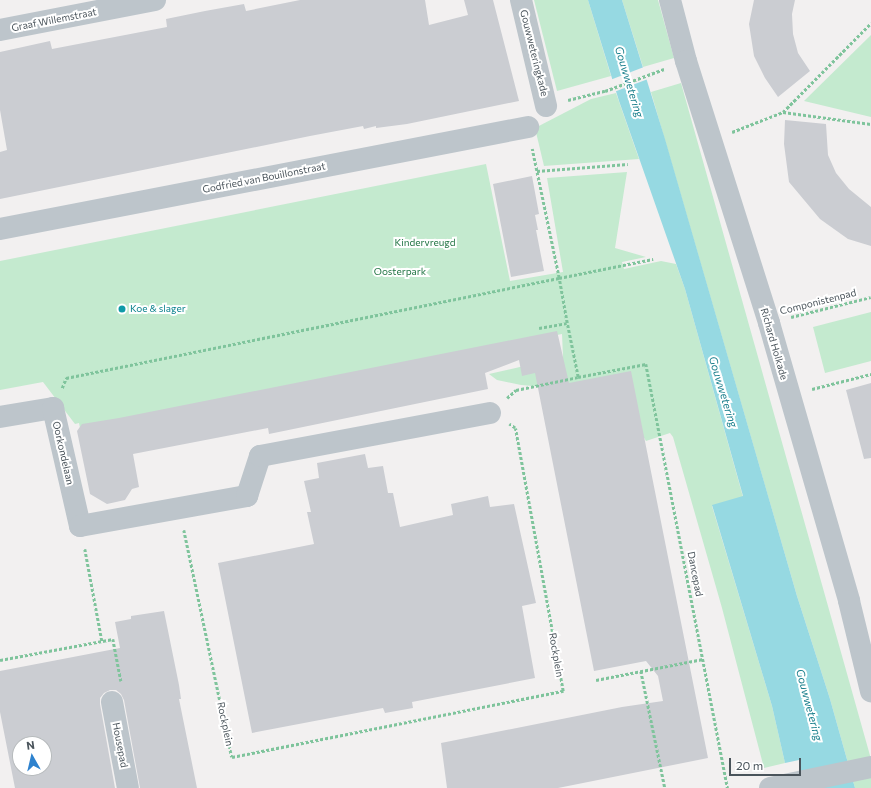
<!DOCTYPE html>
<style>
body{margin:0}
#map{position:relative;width:871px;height:788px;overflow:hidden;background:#f2f0f0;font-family:Commissioner,sans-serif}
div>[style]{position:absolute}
.green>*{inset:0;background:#c4eacf}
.water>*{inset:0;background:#96d9e2}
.pier>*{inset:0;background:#f2f0f0}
.building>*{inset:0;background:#cbcdd2}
.path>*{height:2.5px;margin-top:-1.25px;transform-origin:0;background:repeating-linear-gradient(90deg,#7fc49c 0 3px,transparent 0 5px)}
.minor>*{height:22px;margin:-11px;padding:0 11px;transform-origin:11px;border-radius:11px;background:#bdc5cb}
.dots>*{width:11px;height:11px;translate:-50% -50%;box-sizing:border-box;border:2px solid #fff;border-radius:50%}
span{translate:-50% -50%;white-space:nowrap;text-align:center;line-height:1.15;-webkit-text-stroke:4px #fff;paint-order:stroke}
.street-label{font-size:10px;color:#4a545b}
.park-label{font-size:10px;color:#227544}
.culture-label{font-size:10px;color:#0d838f}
.left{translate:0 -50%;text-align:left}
.water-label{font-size:11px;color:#1c808d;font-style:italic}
.north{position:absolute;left:12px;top:736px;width:40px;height:40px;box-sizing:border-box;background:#fff;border:1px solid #b7bbbd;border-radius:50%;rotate:352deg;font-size:11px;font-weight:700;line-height:16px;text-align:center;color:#4a545b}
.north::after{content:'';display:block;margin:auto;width:14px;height:18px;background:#2e82ce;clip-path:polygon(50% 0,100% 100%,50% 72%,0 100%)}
.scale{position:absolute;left:729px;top:758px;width:72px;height:18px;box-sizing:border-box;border:2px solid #4a545b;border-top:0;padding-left:5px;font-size:12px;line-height:14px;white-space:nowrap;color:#4a545b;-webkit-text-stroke:3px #fff;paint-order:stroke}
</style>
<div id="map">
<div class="green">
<i style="clip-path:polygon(534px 0,588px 0,611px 76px,557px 91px)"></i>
<i style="clip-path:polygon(622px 0,658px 0,674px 58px,643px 67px)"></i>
<i style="clip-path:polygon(871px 35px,871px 117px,804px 101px)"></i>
<i style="clip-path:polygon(681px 83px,871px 759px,871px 788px,855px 788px,830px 699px,797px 596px,651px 92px)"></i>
<i style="clip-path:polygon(616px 93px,639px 159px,544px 166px,535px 128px,591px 99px)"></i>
<i style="clip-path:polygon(486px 164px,510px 281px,563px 272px,547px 178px,627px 172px,615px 248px,646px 257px,622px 262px,624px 269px,661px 261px,676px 264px,685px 289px,743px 497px,712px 506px,772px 706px,785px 763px,764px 768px,722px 608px,673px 437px,670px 433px,646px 441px,641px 433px,568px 389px,521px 385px,497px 380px,489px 374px,563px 357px,562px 334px,80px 428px,79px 423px,75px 424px,43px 382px,0 390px,0 261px)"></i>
<i style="clip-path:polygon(871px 312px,871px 361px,825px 373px,813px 327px)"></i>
</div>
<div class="water">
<i style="clip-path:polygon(588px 0,622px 0,665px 139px,797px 596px,830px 699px,855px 788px,804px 788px,799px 760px,785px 763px,772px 706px,712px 505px,743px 496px,685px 289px,619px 101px)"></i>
</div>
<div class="pier">
<i style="clip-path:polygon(644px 67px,648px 79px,614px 92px,610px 80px)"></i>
</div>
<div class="building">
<i style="clip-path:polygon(300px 0,425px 0,429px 25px,468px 15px,464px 0,493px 0,519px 101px,407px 124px,376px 128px,376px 126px,364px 129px,363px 126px,310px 136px,0 199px,0 152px,7px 150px,0 110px,0 52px,50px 41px,52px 49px,167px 27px,166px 19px,205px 11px,244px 4px,246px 11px)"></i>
<i style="clip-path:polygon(754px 0,795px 0,792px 14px,793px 34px,798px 53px,810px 71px,778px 97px,765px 78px,754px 56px,749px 24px)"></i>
<i style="clip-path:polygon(785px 120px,826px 124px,828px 155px,836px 173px,849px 189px,871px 207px,871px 246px,848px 239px,820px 219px,789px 182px,784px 144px)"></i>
<i style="clip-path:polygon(532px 176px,539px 214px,535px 215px,538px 230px,536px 230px,544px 271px,511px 277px,493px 184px)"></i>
<i style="clip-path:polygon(557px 331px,569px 383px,631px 371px,708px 758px,558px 788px,447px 788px,441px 743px,622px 707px,663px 701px,658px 676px,646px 661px,594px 671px,535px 373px,522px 376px,519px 360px,485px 373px,488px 389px,269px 434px,268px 428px,133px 454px,139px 487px,132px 489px,125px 500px,107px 504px,90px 494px,77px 431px,82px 424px,119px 418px)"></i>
<i style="clip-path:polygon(871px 383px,871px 458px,864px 459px,846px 390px)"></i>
<i style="clip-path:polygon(365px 454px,368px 468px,383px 466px,388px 493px,393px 493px,400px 527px,453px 515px,451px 504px,488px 496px,490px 507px,514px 504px,536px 603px,522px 606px,535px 678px,412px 702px,413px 708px,385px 713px,383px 708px,252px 733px,218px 563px,314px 544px,307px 512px,311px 512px,304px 481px,319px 478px,317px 463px)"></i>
<i style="clip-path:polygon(evenodd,164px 611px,179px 685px,181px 699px,179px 699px,197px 788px,140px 788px,124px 700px,121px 694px,116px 690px,110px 690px,104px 693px,100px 698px,100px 704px,115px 788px,15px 788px,0 712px,0 671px,120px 648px,115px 622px,131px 619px,131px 616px,164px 611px,20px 744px,44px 744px,44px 768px,20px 768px,20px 744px)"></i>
</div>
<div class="path">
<i style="left:568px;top:100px;width:38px;rotate:-14deg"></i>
<i style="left:605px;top:91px;width:63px;rotate:-20.4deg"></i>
<i style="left:783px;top:112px;width:125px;rotate:-45.3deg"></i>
<i style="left:732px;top:132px;width:55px;rotate:-21.4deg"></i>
<i style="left:783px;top:112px;width:89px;rotate:7.8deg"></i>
<i style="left:537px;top:171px;width:91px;rotate:-4.4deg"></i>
<i style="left:791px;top:317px;width:82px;rotate:-14deg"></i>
<i style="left:539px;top:328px;width:28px;rotate:-10deg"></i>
<i style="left:567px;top:323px;width:46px;rotate:-100.1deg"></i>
<i style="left:559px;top:278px;width:96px;rotate:-11.4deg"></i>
<i style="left:578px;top:377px;width:69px;rotate:-10.8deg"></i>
<i style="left:646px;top:364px;width:432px;rotate:79.1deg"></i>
<i style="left:62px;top:388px;width:11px;rotate:-68deg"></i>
<i style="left:66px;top:378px;width:503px;rotate:-11.47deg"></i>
<i style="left:559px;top:278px;width:132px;rotate:-101.8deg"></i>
<i style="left:812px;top:389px;width:61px;rotate:-14.3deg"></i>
<i style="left:507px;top:398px;width:12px;rotate:-42deg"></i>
<i style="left:516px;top:390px;width:63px;rotate:-11.8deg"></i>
<i style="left:578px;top:377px;width:55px;rotate:-101.5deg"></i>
<i style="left:184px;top:530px;width:232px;rotate:78.1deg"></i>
<i style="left:232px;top:757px;width:338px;rotate:-11.3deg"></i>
<i style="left:563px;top:691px;width:267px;rotate:-100.3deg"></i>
<i style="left:515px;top:428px;width:7px;rotate:-146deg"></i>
<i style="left:85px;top:549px;width:94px;rotate:79.5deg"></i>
<i style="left:0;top:660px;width:115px;rotate:-10.5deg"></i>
<i style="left:113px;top:639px;width:43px;rotate:79.2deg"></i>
<i style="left:641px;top:671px;width:119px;rotate:78.4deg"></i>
<i style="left:596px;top:680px;width:109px;rotate:-11.1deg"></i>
</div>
<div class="minor">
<i style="left:521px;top:0;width:109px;rotate:76.7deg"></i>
<i style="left:670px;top:0;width:63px;rotate:75.3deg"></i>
<i style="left:686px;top:61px;width:275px;rotate:72.4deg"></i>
<i style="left:769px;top:323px;width:289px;rotate:73.9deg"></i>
<i style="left:849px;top:601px;width:93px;rotate:76.3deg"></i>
<i style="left:0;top:30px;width:158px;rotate:-11deg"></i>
<i style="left:0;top:229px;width:538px;rotate:-10.93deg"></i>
<i style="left:0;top:417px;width:54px;rotate:-9.6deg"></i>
<i style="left:53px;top:408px;width:121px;rotate:77.1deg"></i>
<i style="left:80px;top:526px;width:170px;rotate:-10.2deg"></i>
<i style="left:247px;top:496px;width:42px;rotate:-72deg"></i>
<i style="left:260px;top:456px;width:234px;rotate:-10.6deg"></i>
<i style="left:112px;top:702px;width:87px;rotate:79.5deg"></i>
<i style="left:770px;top:788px;width:103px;rotate:-11.7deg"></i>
</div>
<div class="dots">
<i style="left:122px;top:309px;background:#0f9aa8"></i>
</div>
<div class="street-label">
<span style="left:54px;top:20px;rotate:-11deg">Graaf Willemstraat</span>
<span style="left:534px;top:53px;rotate:76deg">Gouwweteringkade</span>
<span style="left:264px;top:178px;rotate:-11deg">Godfried van Bouillonstraat</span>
<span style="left:818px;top:302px;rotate:-14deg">Componistenpad</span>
<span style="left:774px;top:344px;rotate:74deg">Richard Holkade</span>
<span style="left:63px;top:453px;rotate:77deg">Oorkondelaan</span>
<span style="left:695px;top:574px;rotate:79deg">Dancepad</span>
<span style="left:556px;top:655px;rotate:80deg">Rockplein</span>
<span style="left:225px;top:724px;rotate:78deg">Rockplein</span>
<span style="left:120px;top:745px;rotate:79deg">Housepad</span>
</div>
<div class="park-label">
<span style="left:425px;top:243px">Kindervreugd</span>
<span style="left:400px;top:272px">Oosterpark</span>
</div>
<div class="culture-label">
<span class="left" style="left:130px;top:309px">Koe &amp; slager</span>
</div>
<div class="water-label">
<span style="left:629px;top:82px;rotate:73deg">Gouwwetering</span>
<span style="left:723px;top:392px;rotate:73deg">Gouwwetering</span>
<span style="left:809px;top:705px;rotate:75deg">Gouwwetering</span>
</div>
<div class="north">N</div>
<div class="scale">20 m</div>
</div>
